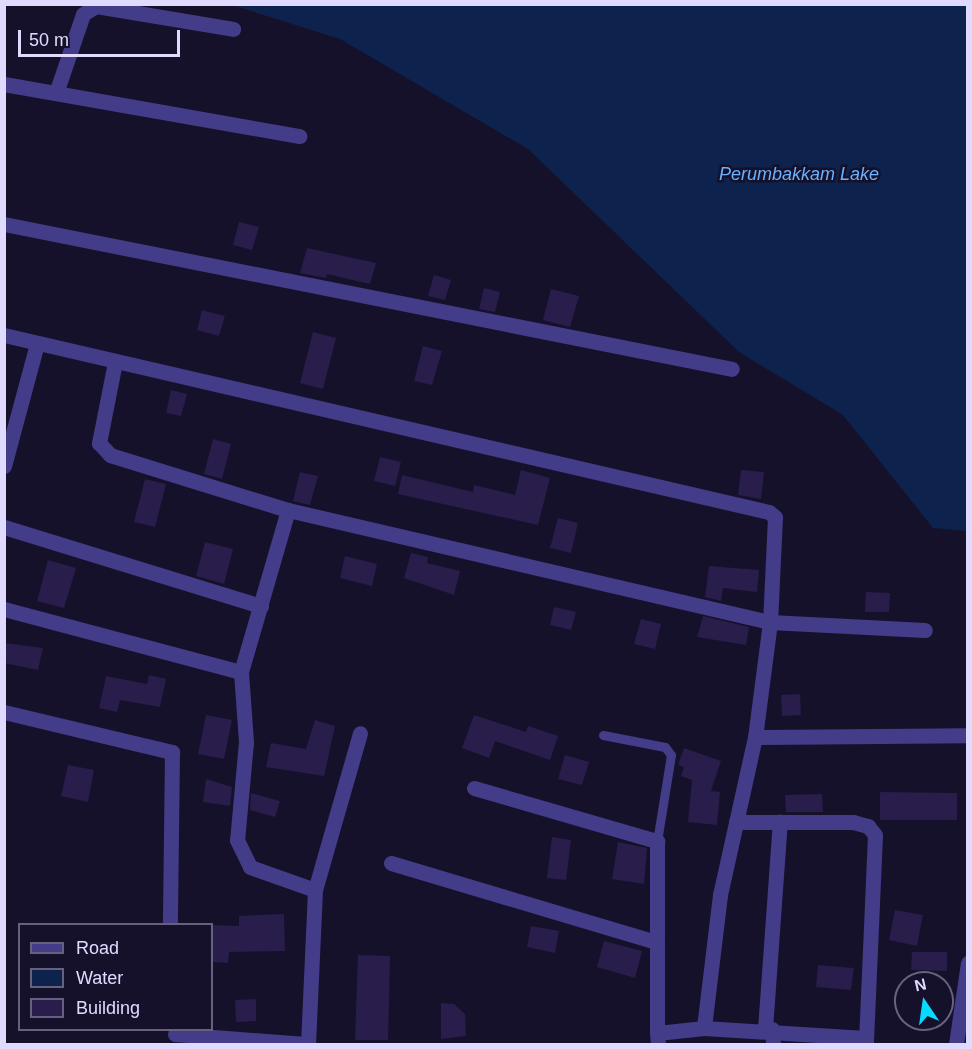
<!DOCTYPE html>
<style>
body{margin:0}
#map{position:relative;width:972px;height:1049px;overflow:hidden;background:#16112a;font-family:Helvetica,sans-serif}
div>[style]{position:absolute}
.water>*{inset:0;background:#0d224d}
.building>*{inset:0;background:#281d4b}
.service>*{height:9px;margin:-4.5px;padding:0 4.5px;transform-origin:4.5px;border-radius:4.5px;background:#433c89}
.minor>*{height:15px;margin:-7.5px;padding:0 7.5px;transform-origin:7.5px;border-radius:7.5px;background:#433c89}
span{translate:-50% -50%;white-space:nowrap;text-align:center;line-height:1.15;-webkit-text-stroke:5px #16112a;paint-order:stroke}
.water-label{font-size:18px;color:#68b2ff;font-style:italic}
.frame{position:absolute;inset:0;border:6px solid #e0daff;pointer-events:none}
.legend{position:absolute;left:18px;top:923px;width:195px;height:108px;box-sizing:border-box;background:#16112a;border:2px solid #67617f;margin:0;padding:8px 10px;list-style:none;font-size:18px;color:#e0daff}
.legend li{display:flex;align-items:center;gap:12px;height:30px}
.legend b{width:30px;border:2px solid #67617f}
.north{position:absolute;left:894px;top:971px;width:60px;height:60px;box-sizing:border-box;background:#16112a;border:2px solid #67617f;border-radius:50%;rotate:347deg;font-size:16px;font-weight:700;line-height:24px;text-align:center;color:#e0daff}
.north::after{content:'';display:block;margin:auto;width:21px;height:27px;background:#06daff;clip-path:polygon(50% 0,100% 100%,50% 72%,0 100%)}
.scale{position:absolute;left:18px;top:30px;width:162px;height:27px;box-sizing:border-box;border:3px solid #e0daff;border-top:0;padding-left:8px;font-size:18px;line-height:21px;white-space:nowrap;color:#e0daff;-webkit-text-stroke:4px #16112a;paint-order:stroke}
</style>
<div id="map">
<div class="water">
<i style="clip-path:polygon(232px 5px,967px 5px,967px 531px,933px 528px,843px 415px,739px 352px,528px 149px,340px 39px)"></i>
</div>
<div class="building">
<i style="clip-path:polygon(239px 222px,259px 227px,252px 250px,233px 245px)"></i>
<i style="clip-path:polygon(307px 248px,376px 263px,370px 284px,327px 274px,326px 278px,300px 273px)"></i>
<i style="clip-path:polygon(434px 275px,451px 280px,445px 300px,428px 296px)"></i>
<i style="clip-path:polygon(484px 288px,500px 292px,495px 312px,479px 309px)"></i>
<i style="clip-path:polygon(551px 289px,579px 296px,570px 327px,543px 320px)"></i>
<i style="clip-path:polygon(202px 310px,225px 316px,219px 336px,197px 330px)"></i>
<i style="clip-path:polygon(313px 332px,336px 338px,323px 389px,300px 383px)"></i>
<i style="clip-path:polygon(423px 346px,442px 351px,432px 385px,414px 381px)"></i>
<i style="clip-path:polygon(171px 390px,187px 394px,181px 416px,166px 413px)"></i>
<i style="clip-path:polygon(213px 439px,231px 444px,222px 479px,204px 474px)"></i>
<i style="clip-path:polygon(380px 457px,401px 462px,395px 486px,374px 481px)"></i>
<i style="clip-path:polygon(521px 470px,550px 478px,538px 525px,398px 494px,402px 475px,473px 492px,474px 485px,515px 495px)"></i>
<i style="clip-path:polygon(741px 470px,764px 472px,761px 499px,738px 495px)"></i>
<i style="clip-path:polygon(300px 472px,318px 476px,310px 505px,293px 501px)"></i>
<i style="clip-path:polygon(145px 479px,166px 484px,155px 527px,134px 522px)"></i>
<i style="clip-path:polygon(558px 518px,578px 523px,571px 553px,550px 548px)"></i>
<i style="clip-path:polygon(205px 542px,233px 549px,224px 584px,196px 576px)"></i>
<i style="clip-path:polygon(411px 553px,428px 557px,427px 563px,460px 571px,454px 595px,404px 578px)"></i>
<i style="clip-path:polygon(345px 556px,377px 564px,372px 586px,340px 578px)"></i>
<i style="clip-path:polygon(48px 560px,76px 568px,64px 608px,37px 601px)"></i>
<i style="clip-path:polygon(709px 566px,759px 570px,757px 592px,723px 588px,721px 601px,705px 597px)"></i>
<i style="clip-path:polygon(866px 592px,890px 593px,889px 612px,865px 612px)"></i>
<i style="clip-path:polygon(554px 607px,576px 612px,571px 630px,550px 625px)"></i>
<i style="clip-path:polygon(703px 616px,749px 627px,746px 645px,697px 637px)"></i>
<i style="clip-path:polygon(641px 619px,661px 624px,655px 649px,634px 644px)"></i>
<i style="clip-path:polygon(4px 643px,43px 648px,38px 670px,4px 663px)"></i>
<i style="clip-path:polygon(149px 675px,166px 679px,160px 707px,120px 700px,117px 712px,99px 708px,106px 676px,147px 684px)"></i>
<i style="clip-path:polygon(800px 694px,801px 715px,782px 716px,781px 695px)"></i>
<i style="clip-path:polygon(206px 715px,232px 720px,224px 759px,198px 754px)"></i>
<i style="clip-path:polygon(474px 715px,526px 732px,528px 726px,558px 736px,550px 760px,495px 741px,489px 758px,462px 748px)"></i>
<i style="clip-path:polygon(315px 720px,335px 726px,324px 776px,266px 767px,271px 743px,306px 749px)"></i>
<i style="clip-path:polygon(684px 748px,721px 761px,711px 791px,720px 792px,717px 825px,688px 822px,692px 780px,681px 776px,684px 767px,678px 765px)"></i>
<i style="clip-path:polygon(565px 755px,589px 762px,582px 785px,558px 779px)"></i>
<i style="clip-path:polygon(68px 765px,94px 770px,88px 802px,61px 796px)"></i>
<i style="clip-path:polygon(206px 779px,232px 787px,230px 806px,203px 802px)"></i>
<i style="clip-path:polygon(880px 792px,957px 793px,957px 820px,880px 820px)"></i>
<i style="clip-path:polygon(251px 793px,280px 801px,275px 817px,250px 810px)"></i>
<i style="clip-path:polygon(822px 794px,823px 812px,786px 812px,785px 795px)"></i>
<i style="clip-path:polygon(552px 837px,571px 840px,566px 880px,547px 878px)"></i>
<i style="clip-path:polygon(618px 842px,647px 848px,644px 884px,612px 879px)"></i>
<i style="clip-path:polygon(895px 910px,923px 915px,917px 946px,889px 940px)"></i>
<i style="clip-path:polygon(284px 914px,285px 951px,229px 952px,228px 963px,212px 962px,212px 925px,239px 926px,239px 916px)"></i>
<i style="clip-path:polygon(531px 926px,559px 931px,555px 953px,527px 947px)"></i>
<i style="clip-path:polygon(604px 941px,642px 951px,635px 978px,597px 967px)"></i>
<i style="clip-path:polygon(912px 952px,947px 952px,947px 971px,911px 970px)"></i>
<i style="clip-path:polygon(358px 955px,390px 956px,388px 1040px,355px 1040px)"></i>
<i style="clip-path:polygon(818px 965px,854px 968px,851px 990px,816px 987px)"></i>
<i style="clip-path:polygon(256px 999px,256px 1021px,236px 1022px,235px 1000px)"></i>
<i style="clip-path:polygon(441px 1003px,454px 1004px,465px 1014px,466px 1036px,441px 1039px)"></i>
</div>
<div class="service">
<i style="left:603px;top:735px;width:63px;rotate:11deg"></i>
<i style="left:665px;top:747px;width:10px;rotate:53deg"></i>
<i style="left:671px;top:755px;width:87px;rotate:99.2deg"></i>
</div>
<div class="minor">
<i style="left:4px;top:84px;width:300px;rotate:10deg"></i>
<i style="left:56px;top:93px;width:83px;rotate:-71.1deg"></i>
<i style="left:83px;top:14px;width:15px;rotate:-32deg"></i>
<i style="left:96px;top:6px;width:139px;rotate:9.5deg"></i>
<i style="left:4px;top:224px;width:742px;rotate:11.26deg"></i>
<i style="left:4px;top:335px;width:785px;rotate:13.03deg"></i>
<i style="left:769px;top:512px;width:8px;rotate:40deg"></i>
<i style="left:775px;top:517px;width:105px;rotate:92.7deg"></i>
<i style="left:770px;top:622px;width:116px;rotate:97.4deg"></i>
<i style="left:755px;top:737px;width:162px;rotate:102.5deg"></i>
<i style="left:720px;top:895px;width:134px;rotate:96.9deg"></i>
<i style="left:704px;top:1028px;width:47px;rotate:173.9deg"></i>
<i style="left:657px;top:1033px;width:11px;rotate:85deg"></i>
<i style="left:115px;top:362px;width:83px;rotate:101.2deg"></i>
<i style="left:99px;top:443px;width:16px;rotate:47deg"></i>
<i style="left:110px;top:455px;width:186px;rotate:17.2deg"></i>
<i style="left:288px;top:510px;width:495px;rotate:13.1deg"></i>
<i style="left:770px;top:622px;width:155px;rotate:3deg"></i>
<i style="left:4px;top:466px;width:126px;rotate:-74.9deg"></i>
<i style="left:288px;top:510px;width:169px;rotate:106.2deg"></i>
<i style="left:241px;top:672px;width:70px;rotate:85.9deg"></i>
<i style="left:246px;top:742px;width:98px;rotate:95.2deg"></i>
<i style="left:237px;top:840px;width:30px;rotate:64deg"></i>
<i style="left:250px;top:867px;width:69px;rotate:19.5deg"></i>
<i style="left:315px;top:890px;width:154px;rotate:92.6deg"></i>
<i style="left:4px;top:527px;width:269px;rotate:17.1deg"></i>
<i style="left:4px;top:609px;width:245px;rotate:14.9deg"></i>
<i style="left:4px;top:712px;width:173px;rotate:13.4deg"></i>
<i style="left:172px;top:752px;width:172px;rotate:90.7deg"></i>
<i style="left:755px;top:737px;width:213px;rotate:-0.5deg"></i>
<i style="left:474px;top:788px;width:191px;rotate:16.2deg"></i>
<i style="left:657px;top:841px;width:192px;rotate:90deg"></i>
<i style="left:736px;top:822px;width:117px"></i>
<i style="left:853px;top:822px;width:16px;rotate:15deg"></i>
<i style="left:868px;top:826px;width:11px;rotate:52deg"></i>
<i style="left:875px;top:835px;width:209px;rotate:92.5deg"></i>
<i style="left:391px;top:863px;width:277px;rotate:16.6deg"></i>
<i style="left:315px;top:890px;width:163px;rotate:-74deg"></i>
<i style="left:704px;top:1028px;width:162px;rotate:3.5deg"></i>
<i style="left:765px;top:1029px;width:208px;rotate:-85.9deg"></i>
<i style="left:772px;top:1029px;width:15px;rotate:86deg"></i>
<i style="left:175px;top:1034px;width:131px;rotate:4.4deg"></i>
<i style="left:956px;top:1044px;width:82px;rotate:-81.6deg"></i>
</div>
<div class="water-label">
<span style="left:799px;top:174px">Perumbakkam Lake</span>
</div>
<div class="frame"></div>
<ul class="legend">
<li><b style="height:8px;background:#433c89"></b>Road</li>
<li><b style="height:16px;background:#0d224d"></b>Water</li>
<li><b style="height:16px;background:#281d4b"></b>Building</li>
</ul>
<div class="north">N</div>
<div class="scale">50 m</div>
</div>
